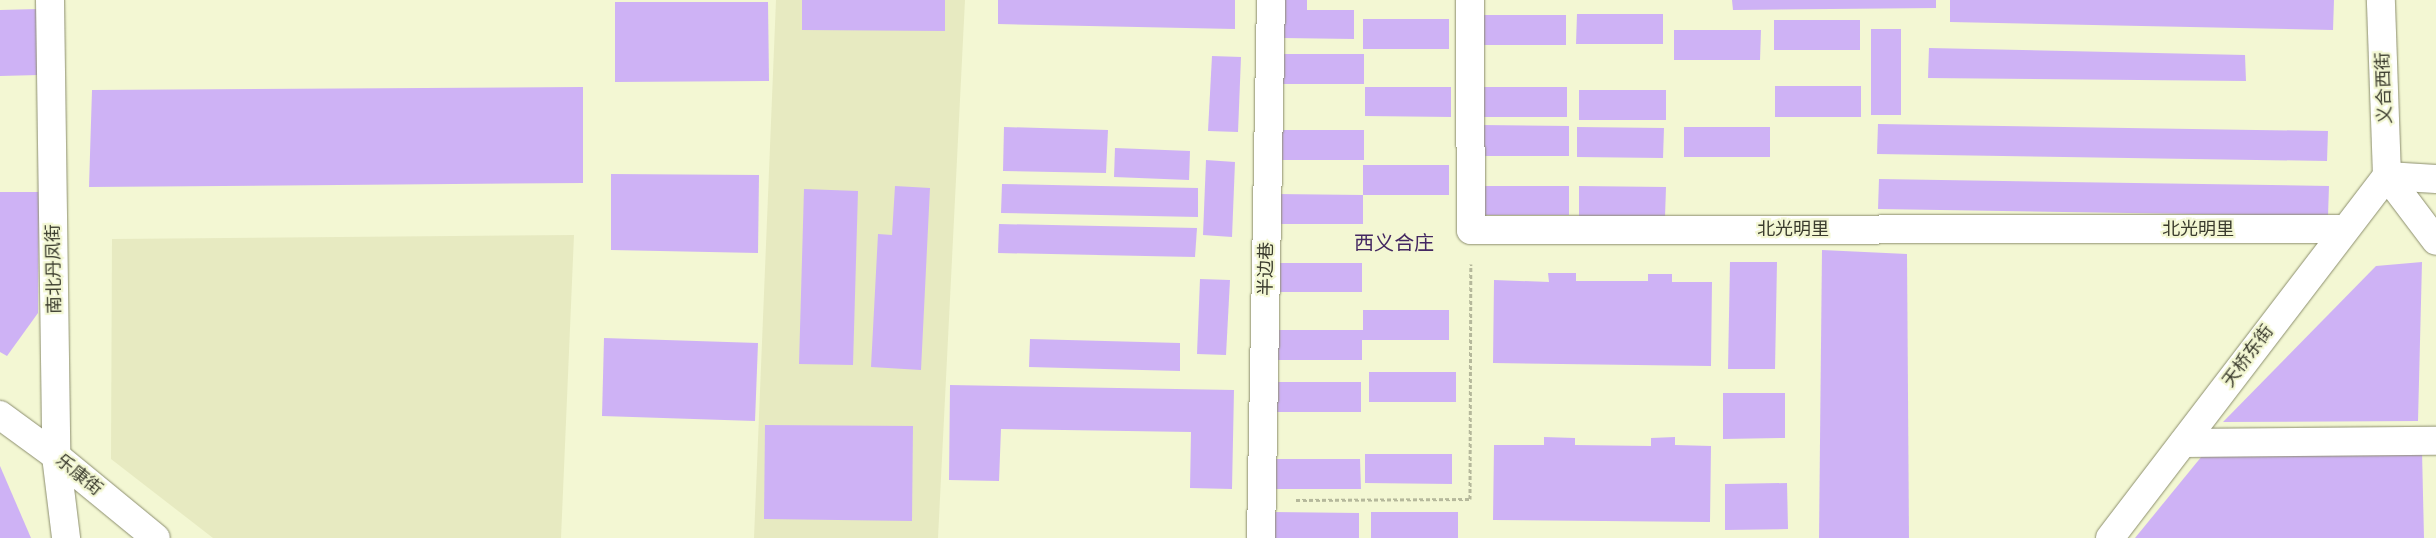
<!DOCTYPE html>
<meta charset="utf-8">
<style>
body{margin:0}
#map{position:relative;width:2436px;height:538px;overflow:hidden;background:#f3f7d3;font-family:"PT Sans","Noto Sans SC",sans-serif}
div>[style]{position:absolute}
.built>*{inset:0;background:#e7eac1}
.building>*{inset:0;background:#ceb2f5}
.path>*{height:3px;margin-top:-1.5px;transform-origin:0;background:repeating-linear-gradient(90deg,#b5b89b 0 4px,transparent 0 6.5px)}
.roads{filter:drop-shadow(0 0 1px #8c8e6e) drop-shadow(0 0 1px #8c8e6e)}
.street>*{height:28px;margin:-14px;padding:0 14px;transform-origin:14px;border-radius:14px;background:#fff}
.secondary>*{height:28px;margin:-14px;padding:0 14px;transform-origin:14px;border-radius:14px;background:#fff}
span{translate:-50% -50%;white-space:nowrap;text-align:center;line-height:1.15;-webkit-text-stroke:4.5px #f3f7d3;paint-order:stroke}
.street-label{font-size:18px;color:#3a3b2d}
.quarter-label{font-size:20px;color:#432761}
</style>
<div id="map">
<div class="built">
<i style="clip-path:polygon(776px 0,965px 0,938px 538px,754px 538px)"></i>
<i style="clip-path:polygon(574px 235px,561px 538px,213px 538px,111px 459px,112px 239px)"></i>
</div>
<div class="building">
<i style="clip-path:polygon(802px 0,945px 0,945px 31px,802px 30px)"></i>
<i style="clip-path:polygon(998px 0,1235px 0,1235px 29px,998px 24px)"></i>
<i style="clip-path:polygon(1283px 0,1307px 0,1307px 10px,1354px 10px,1354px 39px,1283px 38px)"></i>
<i style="clip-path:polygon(1732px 0,1936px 0,1936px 8px,1733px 10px)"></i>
<i style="clip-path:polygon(1950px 0,2334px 0,2333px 30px,1950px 22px)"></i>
<i style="clip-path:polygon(615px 2px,768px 2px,769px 81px,615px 82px)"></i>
<i style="clip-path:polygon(38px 9px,39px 75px,0 76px,0 10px)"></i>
<i style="clip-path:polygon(1577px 14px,1663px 14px,1663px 44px,1576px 44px)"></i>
<i style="clip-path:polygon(1480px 15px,1566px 15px,1566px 45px,1480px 45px)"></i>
<i style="clip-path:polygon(1363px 19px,1449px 19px,1449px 49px,1363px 49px)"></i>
<i style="clip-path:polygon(1774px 20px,1860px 20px,1860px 50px,1774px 50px)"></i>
<i style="clip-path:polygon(1871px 29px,1901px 29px,1901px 115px,1871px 115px)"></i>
<i style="clip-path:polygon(1674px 30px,1761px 30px,1760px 60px,1674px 60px)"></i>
<i style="clip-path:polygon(1929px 48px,2245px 55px,2246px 81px,1928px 78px)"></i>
<i style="clip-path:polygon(1277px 54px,1364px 54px,1364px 84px,1278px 84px)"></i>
<i style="clip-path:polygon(1212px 56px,1241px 57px,1238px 132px,1208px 131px)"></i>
<i style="clip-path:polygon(1775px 86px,1861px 86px,1861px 117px,1775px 117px)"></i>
<i style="clip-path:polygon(583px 87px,583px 183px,89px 187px,92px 90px)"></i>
<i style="clip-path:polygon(1365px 87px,1451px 87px,1451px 117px,1365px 116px)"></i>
<i style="clip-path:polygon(1481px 87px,1567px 87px,1567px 117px,1481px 117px)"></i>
<i style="clip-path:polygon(1579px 90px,1666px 90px,1666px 120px,1579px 120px)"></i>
<i style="clip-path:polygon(1878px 124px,2328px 131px,2327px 161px,1877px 154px)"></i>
<i style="clip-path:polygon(1482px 125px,1569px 126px,1569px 156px,1483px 156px)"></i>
<i style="clip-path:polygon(1004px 127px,1108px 130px,1106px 173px,1003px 171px)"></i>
<i style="clip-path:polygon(1577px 127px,1664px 128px,1663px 158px,1577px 157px)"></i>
<i style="clip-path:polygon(1684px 127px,1770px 127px,1770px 157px,1684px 157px)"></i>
<i style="clip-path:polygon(1278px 130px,1364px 130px,1364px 160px,1278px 160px)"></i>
<i style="clip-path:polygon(1115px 148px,1190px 151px,1189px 180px,1114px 177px)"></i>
<i style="clip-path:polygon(1206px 160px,1235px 162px,1232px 237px,1203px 235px)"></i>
<i style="clip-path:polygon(1363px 165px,1449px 165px,1449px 195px,1363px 195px,1363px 224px,1277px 224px,1277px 194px,1363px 195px)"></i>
<i style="clip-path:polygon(611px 174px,759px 175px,758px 253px,611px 250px)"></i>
<i style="clip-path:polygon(1879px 179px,2329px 186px,2328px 216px,1878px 209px)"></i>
<i style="clip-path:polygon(1002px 184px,1198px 188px,1198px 217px,1001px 213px)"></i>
<i style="clip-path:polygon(895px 186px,930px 188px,921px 370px,871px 367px,878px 234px,892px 235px)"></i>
<i style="clip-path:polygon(1483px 186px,1569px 186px,1569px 215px,1482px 215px)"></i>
<i style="clip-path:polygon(1579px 186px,1666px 187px,1665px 217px,1579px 216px)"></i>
<i style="clip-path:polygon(804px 189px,858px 191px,853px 365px,799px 364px)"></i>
<i style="clip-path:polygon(0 192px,39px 192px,38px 313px,7px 356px,0 352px)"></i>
<i style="clip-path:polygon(999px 224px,1197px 228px,1195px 257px,998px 253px)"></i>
<i style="clip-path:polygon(1822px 250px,1907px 254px,1909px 538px,1819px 538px)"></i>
<i style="clip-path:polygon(1730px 262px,1777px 262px,1775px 369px,1728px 369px)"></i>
<i style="clip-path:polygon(2422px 262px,2418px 421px,2223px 422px,2376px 266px)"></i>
<i style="clip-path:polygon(1276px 263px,1362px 263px,1362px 292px,1276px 292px)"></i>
<i style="clip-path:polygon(1548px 273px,1576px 273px,1576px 281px,1648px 281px,1648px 274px,1672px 274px,1672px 282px,1712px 282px,1711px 366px,1493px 363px,1494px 280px,1549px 282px)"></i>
<i style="clip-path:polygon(1200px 279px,1230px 280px,1226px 355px,1197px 354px)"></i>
<i style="clip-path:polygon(1363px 310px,1449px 310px,1449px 340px,1362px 340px,1362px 360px,1276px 360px,1276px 330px,1363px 330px)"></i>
<i style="clip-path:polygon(604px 338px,758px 343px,755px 421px,602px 416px)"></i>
<i style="clip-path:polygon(1030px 339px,1180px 343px,1180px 371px,1029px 367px)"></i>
<i style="clip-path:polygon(1369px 372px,1456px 372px,1456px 402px,1369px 402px)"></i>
<i style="clip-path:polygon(1275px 382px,1361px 382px,1361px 412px,1275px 412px)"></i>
<i style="clip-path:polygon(950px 385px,1234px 390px,1232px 489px,1190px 488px,1191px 432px,1001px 429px,999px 481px,949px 480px)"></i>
<i style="clip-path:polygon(1723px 393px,1785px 393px,1785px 438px,1723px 439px)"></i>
<i style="clip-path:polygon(765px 425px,913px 426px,912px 521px,764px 519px)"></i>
<i style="clip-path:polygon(1544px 437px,1575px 438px,1575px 445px,1651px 446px,1651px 438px,1675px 437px,1675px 445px,1711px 446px,1710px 522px,1493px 520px,1494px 445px,1544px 445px)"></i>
<i style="clip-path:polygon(2422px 451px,2424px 538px,2135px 538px,2202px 456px)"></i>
<i style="clip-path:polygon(1365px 454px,1452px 454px,1452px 484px,1365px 483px)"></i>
<i style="clip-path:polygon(1274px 459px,1360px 459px,1361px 489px,1274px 489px)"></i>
<i style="clip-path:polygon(0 466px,31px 538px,0 538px)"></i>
<i style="clip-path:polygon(1787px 483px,1788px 529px,1725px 530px,1725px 484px)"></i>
<i style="clip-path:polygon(1273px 512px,1359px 513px,1359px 538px,1273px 538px)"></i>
<i style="clip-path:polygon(1371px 512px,1458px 512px,1458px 538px,1371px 538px)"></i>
</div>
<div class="path">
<i style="left:1296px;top:500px;width:174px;rotate:-0.3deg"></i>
<i style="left:1470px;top:499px;width:235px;rotate:-89.8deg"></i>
</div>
<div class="roads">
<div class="street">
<i style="left:1470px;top:0;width:230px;rotate:89.8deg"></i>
<i style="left:1471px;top:230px;width:873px;rotate:-0.07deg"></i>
<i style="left:2387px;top:176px;width:81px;rotate:53deg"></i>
<i style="left:2387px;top:176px;width:49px;rotate:3.5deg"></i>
<i style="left:2183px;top:443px;width:253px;rotate:-0.5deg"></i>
<i style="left:56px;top:456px;width:129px;rotate:39.4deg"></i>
<i style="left:1261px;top:538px;width:538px;rotate:-88.94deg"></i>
</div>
<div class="secondary">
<i style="left:50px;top:0;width:456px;rotate:89.2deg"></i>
<i style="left:56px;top:456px;width:83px;rotate:83deg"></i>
<i style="left:0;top:415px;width:69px;rotate:36.2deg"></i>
<i style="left:2110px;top:538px;width:456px;rotate:-52.6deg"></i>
<i style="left:2387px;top:176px;width:176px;rotate:-92deg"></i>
</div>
</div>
<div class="street-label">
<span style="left:2384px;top:88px;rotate:-92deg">义合西街</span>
<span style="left:1793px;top:229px">北光明里</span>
<span style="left:2198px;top:229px">北光明里</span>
<span style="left:54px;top:269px;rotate:-91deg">南北丹凤街</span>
<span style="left:1266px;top:269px;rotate:-89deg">半边巷</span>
<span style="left:2248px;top:356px;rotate:-53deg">天桥东街</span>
<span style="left:79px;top:475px;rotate:39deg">乐康街</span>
</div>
<div class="quarter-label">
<span style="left:1394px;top:243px">西义合庄</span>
</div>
</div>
